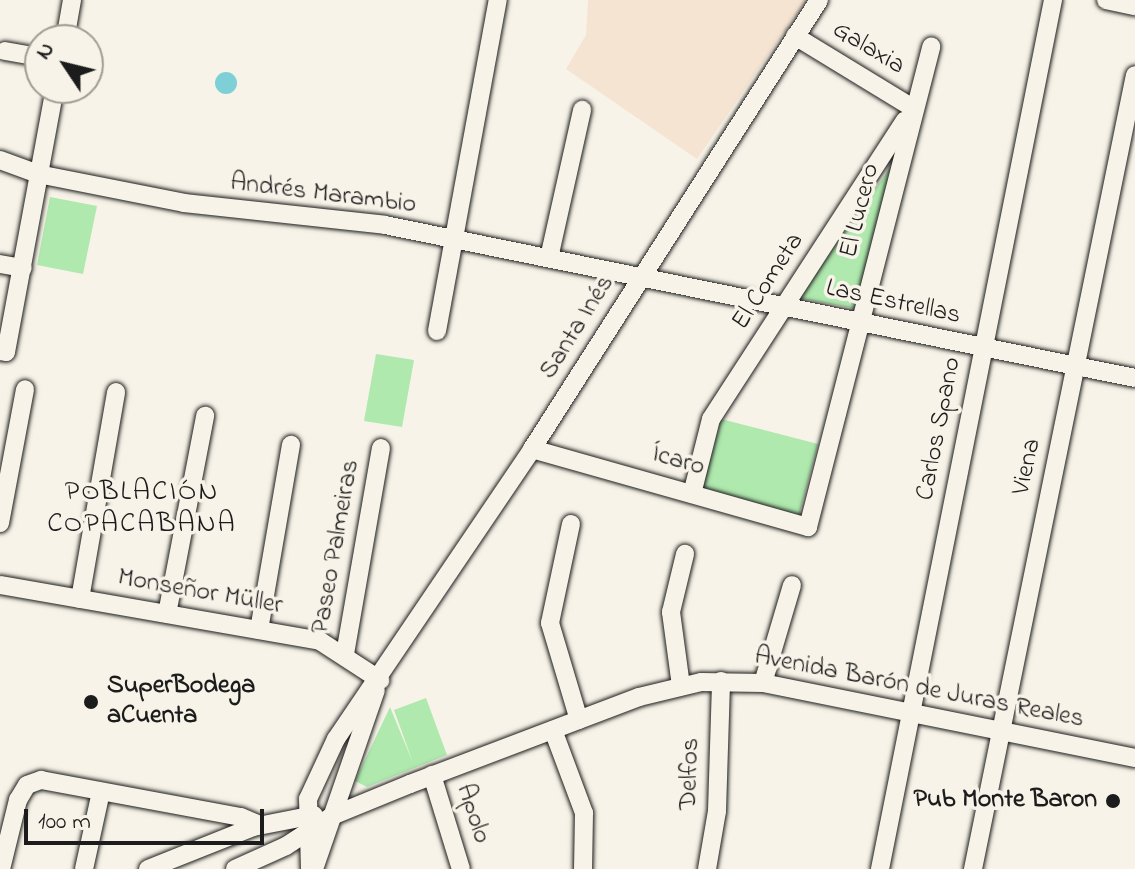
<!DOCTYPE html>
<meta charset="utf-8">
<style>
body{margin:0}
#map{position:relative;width:1135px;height:869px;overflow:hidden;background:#f7f3e8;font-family:"Indie Flower",sans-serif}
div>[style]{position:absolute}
.built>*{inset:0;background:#f5e4d2}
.green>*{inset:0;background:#afe9ae}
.water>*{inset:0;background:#7ed0d6}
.round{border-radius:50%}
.roads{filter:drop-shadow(0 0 2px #1c1c1c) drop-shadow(0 0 2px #1c1c1c)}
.minor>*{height:18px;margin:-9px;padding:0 9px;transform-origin:9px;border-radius:9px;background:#f7f3e8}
.dots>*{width:22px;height:22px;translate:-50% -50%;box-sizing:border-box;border:4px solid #f7f3e8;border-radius:50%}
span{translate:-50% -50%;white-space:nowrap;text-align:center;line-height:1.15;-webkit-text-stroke:7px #f7f3e8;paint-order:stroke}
.street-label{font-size:26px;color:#1c1c1c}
.poi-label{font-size:26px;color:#1c1c1c;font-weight:700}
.left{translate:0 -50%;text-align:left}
.right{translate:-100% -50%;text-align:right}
.neighbourhood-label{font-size:28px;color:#1c1c1c;letter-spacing:2px}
.north{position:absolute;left:24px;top:24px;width:80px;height:80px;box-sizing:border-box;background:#f7f3e8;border:2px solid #9f9d96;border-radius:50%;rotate:305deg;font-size:22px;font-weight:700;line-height:32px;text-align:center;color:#1c1c1c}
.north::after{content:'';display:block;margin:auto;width:28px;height:36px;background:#1c1c1c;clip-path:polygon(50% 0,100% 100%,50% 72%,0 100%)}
.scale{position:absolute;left:24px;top:809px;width:240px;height:36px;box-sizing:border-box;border:4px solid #1c1c1c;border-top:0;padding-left:10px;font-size:24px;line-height:28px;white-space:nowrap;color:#1c1c1c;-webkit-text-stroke:6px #f7f3e8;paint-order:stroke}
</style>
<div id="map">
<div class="built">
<i style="clip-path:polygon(588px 0,806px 0,697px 159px,566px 69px,586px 35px)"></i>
</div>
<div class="green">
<i style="clip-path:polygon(897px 158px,862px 310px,798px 298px)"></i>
<i style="clip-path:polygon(50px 197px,97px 206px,83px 274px,37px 265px)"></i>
<i style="clip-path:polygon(376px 354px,414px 360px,402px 427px,364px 421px)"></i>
<i style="clip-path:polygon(721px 419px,818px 444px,798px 519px,701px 494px)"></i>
<i style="clip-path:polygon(426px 698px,447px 755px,367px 787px,355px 781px,390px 707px,413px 763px,394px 710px)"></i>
</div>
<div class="water">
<i class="round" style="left:215px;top:72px;width:22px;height:22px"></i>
</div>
<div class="roads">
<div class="minor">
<i style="left:1106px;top:0;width:30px;rotate:12deg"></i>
<i style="left:795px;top:36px;width:138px;rotate:31.4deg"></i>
<i style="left:65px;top:40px;width:41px;rotate:-80.1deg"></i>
<i style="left:5px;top:51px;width:36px;rotate:10deg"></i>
<i style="left:0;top:160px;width:40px;rotate:20.2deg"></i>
<i style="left:38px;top:174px;width:149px;rotate:11.2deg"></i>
<i style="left:184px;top:203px;width:202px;rotate:6.2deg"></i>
<i style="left:385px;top:225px;width:765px;rotate:11.53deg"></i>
<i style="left:549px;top:258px;width:152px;rotate:-77.4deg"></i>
<i style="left:0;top:264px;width:23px;rotate:10deg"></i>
<i style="left:437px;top:331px;width:337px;rotate:-79.6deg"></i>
<i style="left:0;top:351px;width:6px;rotate:9deg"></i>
<i style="left:6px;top:352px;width:269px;rotate:-79.5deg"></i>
<i style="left:532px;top:449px;width:287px;rotate:15.8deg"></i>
<i style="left:808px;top:527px;width:496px;rotate:-75.6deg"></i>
<i style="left:692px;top:494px;width:77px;rotate:-75.8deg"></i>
<i style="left:711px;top:419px;width:356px;rotate:-57deg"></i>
<i style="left:0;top:523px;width:136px;rotate:-79.4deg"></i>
<i style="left:571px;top:524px;width:101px;rotate:102deg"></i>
<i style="left:550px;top:623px;width:101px;rotate:73.4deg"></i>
<i style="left:0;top:585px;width:325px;rotate:9.9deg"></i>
<i style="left:320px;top:641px;width:72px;rotate:33deg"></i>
<i style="left:80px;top:599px;width:210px;rotate:-80.1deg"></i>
<i style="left:167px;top:614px;width:202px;rotate:-79.1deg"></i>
<i style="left:259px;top:630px;width:188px;rotate:-80.2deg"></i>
<i style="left:345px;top:654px;width:209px;rotate:-80.1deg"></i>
<i style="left:763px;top:683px;width:102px;rotate:-73.5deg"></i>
<i style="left:681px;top:686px;width:75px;rotate:-97.7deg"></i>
<i style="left:671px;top:612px;width:60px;rotate:-76.4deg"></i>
<i style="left:553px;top:730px;width:89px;rotate:69.5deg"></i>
<i style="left:584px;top:813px;width:56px;rotate:91deg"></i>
<i style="left:432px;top:775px;width:98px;rotate:72.9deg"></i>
<i style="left:1px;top:869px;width:71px;rotate:-76.2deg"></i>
<i style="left:18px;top:800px;width:17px;rotate:-59deg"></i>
<i style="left:27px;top:785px;width:15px;rotate:-20deg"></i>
<i style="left:41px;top:780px;width:203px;rotate:10.5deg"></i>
<i style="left:241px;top:817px;width:21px;rotate:23deg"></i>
<i style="left:84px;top:869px;width:79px;rotate:-77.6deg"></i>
<i style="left:148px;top:869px;width:113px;rotate:-21.8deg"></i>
<i style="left:253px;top:827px;width:62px;rotate:-11.1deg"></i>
<i style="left:235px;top:869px;width:56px;rotate:-24.3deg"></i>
<i style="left:286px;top:846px;width:55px;rotate:-33.1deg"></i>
<i style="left:332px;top:816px;width:84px;rotate:-22.3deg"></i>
<i style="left:410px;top:784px;width:245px;rotate:-20.8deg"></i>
<i style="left:639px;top:697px;width:64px;rotate:-13.6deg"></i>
<i style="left:701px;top:682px;width:62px;rotate:0.9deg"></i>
<i style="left:763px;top:683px;width:379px;rotate:11.4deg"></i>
<i style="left:310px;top:869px;width:70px;rotate:-91.6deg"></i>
<i style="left:308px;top:799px;width:66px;rotate:-65deg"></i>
<i style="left:336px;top:739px;width:350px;rotate:-55.9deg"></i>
<i style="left:532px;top:449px;width:533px;rotate:-57.41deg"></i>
<i style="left:314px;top:869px;width:189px;rotate:-70.9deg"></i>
<i style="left:707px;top:869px;width:59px;rotate:-80.2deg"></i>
<i style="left:717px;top:811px;width:130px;rotate:-88.2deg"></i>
<i style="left:880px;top:869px;width:886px;rotate:-78.74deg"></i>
<i style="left:973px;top:869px;width:810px;rotate:-78.47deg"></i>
</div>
</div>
<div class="dots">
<i style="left:91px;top:702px;background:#1c1c1c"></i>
<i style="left:1113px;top:801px;background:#1c1c1c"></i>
</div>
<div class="street-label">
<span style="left:868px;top:49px;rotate:31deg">Galaxia</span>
<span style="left:323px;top:195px;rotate:7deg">Andrés Marambio</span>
<span style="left:861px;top:211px;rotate:-76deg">El Lucero</span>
<span style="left:769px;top:282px;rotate:-57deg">El Cometa</span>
<span style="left:893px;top:303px;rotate:12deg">Las Estrellas</span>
<span style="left:578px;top:328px;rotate:-58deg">Santa Inés</span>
<span style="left:940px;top:429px;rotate:-79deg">Carlos Spano</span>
<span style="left:678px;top:462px;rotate:16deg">Ícaro</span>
<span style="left:1028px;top:467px;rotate:-78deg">Viena</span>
<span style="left:337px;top:547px;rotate:-80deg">Paseo Palmeiras</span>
<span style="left:200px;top:593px;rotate:10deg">Monseñor Müller</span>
<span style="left:919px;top:689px;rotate:11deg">Avenida Barón de Juras Reales</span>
<span style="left:691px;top:774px;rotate:-88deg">Delfos</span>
<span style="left:472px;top:814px;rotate:72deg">Apolo</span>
</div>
<div class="poi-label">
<span class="left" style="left:107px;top:702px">SuperBodega<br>aCuenta</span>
<span class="right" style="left:1097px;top:801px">Pub Monte Baron</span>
</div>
<div class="neighbourhood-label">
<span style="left:142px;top:509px">POBLACIÓN<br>COPACABANA</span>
</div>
<div class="north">N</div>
<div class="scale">100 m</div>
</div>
